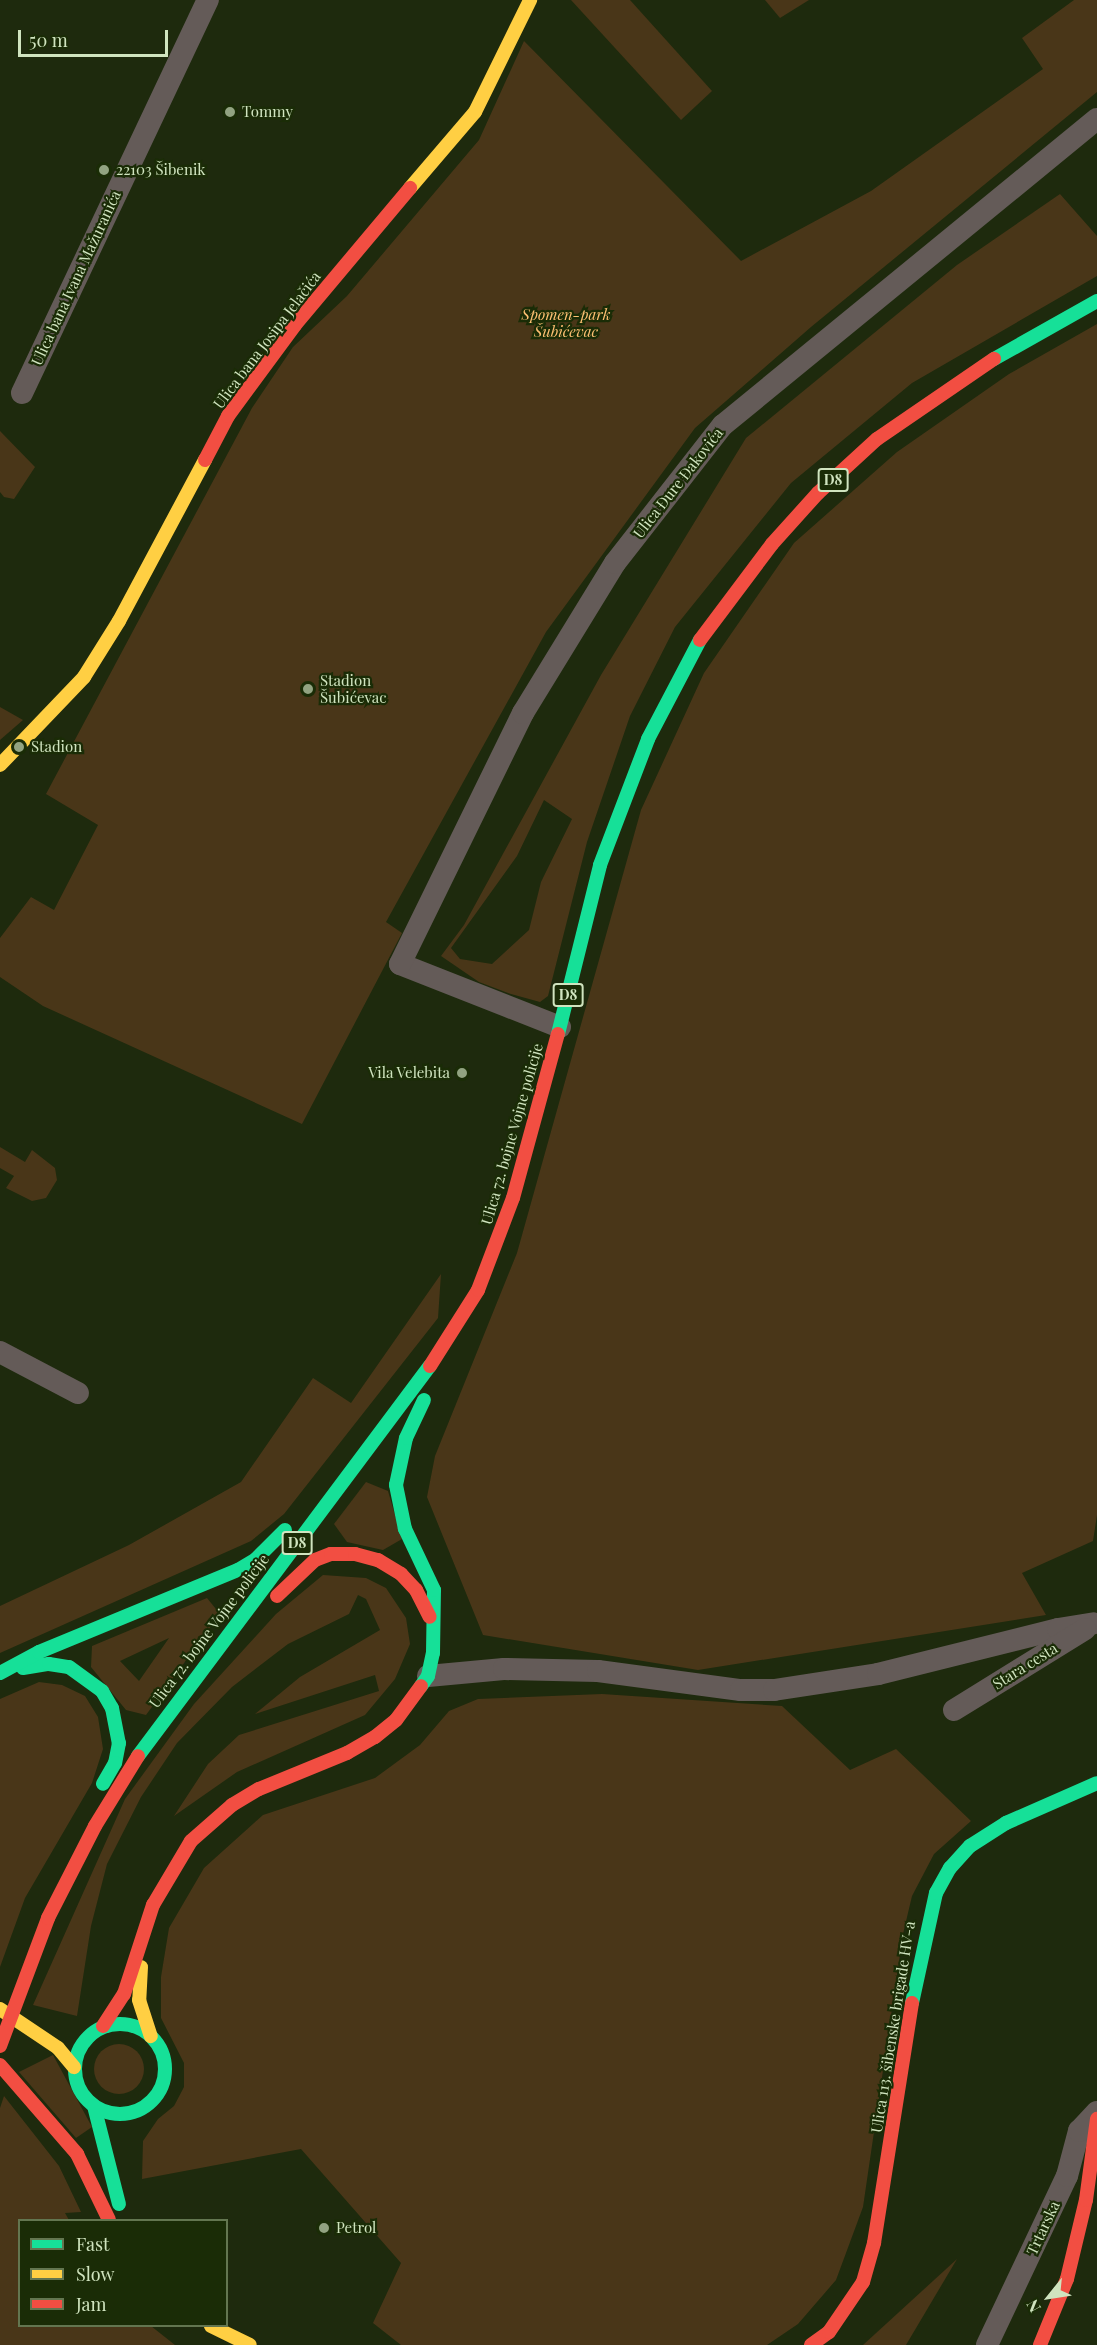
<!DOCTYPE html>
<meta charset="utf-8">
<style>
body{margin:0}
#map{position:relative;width:1097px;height:2345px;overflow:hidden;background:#1e2a0d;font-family:"Playfair Display",serif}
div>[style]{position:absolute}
.green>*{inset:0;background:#493618}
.round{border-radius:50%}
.street>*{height:22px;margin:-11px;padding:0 11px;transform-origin:11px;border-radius:11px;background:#645b58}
.fast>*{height:14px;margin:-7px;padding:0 7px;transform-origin:7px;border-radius:7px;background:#16e098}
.fast>.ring{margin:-7px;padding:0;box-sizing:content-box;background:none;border:14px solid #16e098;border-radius:50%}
.slow>*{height:14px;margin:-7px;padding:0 7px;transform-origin:7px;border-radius:7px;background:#ffcf43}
.jam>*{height:14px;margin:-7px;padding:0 7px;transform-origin:7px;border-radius:7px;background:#f24e42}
.dots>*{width:16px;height:16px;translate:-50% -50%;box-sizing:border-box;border:3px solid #1a2c06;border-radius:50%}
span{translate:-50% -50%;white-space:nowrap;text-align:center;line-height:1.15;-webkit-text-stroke:4.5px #1a2c06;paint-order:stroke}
.shield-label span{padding:2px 4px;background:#1a2c06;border:2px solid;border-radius:4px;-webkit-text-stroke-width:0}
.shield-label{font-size:14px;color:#d0e4bf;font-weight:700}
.poi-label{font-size:15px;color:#d0e4bf}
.left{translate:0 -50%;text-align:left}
.right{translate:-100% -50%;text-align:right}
.street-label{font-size:15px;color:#d0e4bf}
.park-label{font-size:15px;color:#fec073;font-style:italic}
.legend{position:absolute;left:18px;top:2219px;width:210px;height:108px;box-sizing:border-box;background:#1a2c06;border:2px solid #637650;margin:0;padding:8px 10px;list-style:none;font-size:18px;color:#d0e4bf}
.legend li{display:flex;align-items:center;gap:12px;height:30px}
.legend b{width:30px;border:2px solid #637650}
.north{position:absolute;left:1019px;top:2267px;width:60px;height:60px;-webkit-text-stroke:4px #1a2c06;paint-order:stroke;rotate:240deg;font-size:16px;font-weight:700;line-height:24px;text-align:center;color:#d0e4bf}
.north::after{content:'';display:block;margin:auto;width:21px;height:27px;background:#d0e4bf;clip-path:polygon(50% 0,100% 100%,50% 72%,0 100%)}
.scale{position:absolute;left:18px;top:30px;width:150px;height:27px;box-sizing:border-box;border:3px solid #d0e4bf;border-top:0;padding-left:8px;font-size:18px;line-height:21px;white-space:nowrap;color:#d0e4bf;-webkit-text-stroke:4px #1a2c06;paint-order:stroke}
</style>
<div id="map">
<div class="green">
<i style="clip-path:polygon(571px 0,630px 0,712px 91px,681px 120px)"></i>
<i style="clip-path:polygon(765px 0,809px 0,780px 18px)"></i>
<i style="clip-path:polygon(1074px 0,1097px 0,1097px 92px,811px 327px,695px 428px,546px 632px,386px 922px,402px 933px,302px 1124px,43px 1006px,0 977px,0 938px,31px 897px,54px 910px,98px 825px,46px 794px,252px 408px,293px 347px,347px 296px,479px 140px,524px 41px,741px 261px,871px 191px,1043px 69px,1022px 38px)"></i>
<i style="clip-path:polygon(evenodd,1060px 194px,1097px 236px,1097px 276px,912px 383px,791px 483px,675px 627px,630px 716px,587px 842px,548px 996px,540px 1002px,511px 994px,479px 982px,441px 956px,464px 925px,601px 675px,746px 438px,957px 265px,1060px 194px,544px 800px,572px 819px,541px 882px,529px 930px,492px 964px,460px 959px,451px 948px,517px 856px,544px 800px)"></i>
<i style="clip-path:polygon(1097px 324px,1097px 1515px,1093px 1541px,1022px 1573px,1046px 1615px,698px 1670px,483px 1635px,427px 1497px,435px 1456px,517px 1253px,641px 810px,704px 673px,794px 543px,897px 452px,1009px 374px)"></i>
<i style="clip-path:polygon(0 431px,35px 467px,14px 499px,4px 497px,0 492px)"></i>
<i style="clip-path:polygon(0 707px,23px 720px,0 740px)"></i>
<i style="clip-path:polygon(0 1147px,25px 1162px,32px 1150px,55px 1168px,57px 1180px,46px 1198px,32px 1201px,6px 1188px,14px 1176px,0 1168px)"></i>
<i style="clip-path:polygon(441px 1274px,438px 1318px,284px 1514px,251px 1541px,0 1653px,0 1606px,129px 1545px,241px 1482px,313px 1378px,351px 1403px)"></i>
<i style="clip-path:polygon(366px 1482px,388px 1491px,402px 1539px,383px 1550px,347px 1542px,334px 1524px)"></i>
<i style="clip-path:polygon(323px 1575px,366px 1578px,386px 1588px,406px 1618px,410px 1644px,395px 1679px,365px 1715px,237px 1772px,174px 1816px,208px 1764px,239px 1735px,379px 1691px,375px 1675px,255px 1714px,300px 1677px,380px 1630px,366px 1599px,358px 1595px,349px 1614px,288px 1644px,232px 1687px,177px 1743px,141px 1797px,107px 1864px,91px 1926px,77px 2016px,33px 2005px,125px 1799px,194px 1704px,276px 1614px)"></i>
<i style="clip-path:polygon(evenodd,207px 1598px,220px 1614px,146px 1715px,126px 1710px,91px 1667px,92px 1646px,207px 1598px,169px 1638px,139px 1681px,120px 1661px,169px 1638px)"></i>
<i style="clip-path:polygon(39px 1682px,62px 1685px,85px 1696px,98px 1717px,103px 1749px,92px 1783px,25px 1898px,0 1967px,0 1699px)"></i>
<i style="clip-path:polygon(602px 1694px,782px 1706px,850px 1770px,896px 1749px,971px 1821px,934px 1854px,912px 1896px,903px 1934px,863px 2207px,836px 2280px,798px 2324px,767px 2345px,401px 2345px,373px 2323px,401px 2263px,301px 2149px,142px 2179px,143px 2141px,158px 2119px,174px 2106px,184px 2087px,184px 2063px,161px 2018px,161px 1977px,169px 1928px,204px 1868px,263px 1815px,375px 1778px,420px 1745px,449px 1711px,478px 1699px)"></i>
<i class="round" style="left:94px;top:2044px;width:50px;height:50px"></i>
<i style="clip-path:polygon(53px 2055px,92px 2127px,76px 2138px,19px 2072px)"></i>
<i style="clip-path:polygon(4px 2096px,59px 2166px,81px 2212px,65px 2213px,69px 2220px,20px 2220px,20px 2326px,151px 2326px,175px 2345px,0 2345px,0 2108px)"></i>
<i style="clip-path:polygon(957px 2259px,906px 2345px,863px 2345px)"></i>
</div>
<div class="street">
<i style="left:22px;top:393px;width:435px;rotate:-64.7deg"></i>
<i style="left:560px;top:1027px;width:172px;rotate:-158.5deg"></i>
<i style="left:400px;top:964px;width:280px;rotate:-63.9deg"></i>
<i style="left:523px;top:713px;width:176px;rotate:-58.5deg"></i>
<i style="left:615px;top:563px;width:175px;rotate:-52deg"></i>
<i style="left:723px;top:425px;width:483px;rotate:-39.3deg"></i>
<i style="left:0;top:1352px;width:88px;rotate:27.7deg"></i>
<i style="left:428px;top:1676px;width:76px;rotate:-5.3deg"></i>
<i style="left:504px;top:1669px;width:94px;rotate:1.2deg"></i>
<i style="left:598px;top:1671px;width:144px;rotate:7.6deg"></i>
<i style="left:741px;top:1690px;width:33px"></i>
<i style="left:774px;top:1690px;width:105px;rotate:-8.7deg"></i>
<i style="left:878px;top:1674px;width:186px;rotate:-14deg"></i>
<i style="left:1058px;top:1629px;width:36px;rotate:-9deg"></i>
<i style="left:954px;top:1710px;width:154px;rotate:-31.7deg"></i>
<i style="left:987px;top:2345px;width:187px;rotate:-64.7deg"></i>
<i style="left:1067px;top:2176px;width:47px;rotate:-75.1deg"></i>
<i style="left:1079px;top:2131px;width:26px;rotate:-47deg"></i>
</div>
<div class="fast">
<i style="left:994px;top:359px;width:118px;rotate:-29.4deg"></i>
<i style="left:558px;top:1034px;width:174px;rotate:-76deg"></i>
<i style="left:600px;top:865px;width:135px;rotate:-69.1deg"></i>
<i style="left:648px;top:739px;width:112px;rotate:-62.3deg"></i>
<i style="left:23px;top:1668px;width:26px;rotate:-9deg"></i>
<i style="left:49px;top:1664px;width:20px;rotate:9deg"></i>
<i style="left:69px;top:1667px;width:41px;rotate:36deg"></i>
<i style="left:102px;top:1691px;width:20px;rotate:60deg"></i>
<i style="left:112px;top:1708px;width:36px;rotate:79deg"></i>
<i style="left:119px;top:1743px;width:20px;rotate:101deg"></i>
<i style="left:115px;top:1763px;width:24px;rotate:120deg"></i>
<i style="left:0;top:1673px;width:44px;rotate:-28.3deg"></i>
<i style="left:39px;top:1652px;width:215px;rotate:-22.4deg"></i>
<i style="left:238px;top:1570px;width:21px;rotate:-31deg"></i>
<i style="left:256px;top:1559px;width:41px;rotate:-45deg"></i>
<i style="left:421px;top:1686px;width:12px;rotate:-55deg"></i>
<i style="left:428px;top:1676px;width:24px;rotate:-78deg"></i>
<i style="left:433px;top:1653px;width:63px;rotate:-89.1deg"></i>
<i style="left:434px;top:1590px;width:68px;rotate:-115.4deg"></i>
<i style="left:405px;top:1529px;width:45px;rotate:-101.6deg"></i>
<i style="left:396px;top:1485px;width:48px;rotate:-78deg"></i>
<i style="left:406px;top:1438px;width:42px;rotate:-64.7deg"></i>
<i style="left:138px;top:1756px;width:487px;rotate:-53.2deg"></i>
<i style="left:912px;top:2003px;width:113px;rotate:-77.7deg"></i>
<i style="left:936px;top:1893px;width:29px;rotate:-61deg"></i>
<i style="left:950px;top:1868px;width:30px;rotate:-48deg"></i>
<i style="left:970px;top:1846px;width:43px;rotate:-32.6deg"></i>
<i style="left:1006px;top:1823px;width:99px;rotate:-23.7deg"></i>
<i class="ring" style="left:75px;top:2024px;width:76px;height:76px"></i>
<i style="left:94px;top:2106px;width:101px;rotate:75.7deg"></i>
</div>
<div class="slow">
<i style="left:410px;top:188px;width:100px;rotate:-49.5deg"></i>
<i style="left:475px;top:112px;width:125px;rotate:-63.8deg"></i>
<i style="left:0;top:765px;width:122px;rotate:-46.3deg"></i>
<i style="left:84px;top:677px;width:66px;rotate:-58deg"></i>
<i style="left:119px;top:621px;width:183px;rotate:-61.9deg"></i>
<i style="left:141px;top:1967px;width:33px;rotate:93deg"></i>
<i style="left:139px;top:2000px;width:38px;rotate:72deg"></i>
<i style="left:0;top:2009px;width:70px;rotate:33.9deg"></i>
<i style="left:58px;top:2048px;width:25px;rotate:50deg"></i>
<i style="left:211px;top:2326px;width:43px;rotate:26deg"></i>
</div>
<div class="jam">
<i style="left:205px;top:460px;width:50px;rotate:-62.4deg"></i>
<i style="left:228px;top:416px;width:113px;rotate:-53.6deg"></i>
<i style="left:295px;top:325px;width:179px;rotate:-50deg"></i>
<i style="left:700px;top:640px;width:120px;rotate:-53.1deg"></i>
<i style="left:772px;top:544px;width:69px;rotate:-48deg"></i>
<i style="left:818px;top:493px;width:80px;rotate:-42.5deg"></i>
<i style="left:877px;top:439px;width:142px;rotate:-34.4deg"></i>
<i style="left:430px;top:1366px;width:90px;rotate:-57.7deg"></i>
<i style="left:478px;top:1290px;width:98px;rotate:-69.2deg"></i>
<i style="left:513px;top:1198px;width:170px;rotate:-74.7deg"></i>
<i style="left:277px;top:1596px;width:52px;rotate:-43.5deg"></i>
<i style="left:315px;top:1560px;width:17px;rotate:-21deg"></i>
<i style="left:331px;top:1554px;width:24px"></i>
<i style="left:355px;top:1554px;width:24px;rotate:15deg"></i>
<i style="left:378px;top:1560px;width:27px;rotate:31deg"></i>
<i style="left:401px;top:1574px;width:22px;rotate:47deg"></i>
<i style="left:416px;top:1590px;width:30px;rotate:63deg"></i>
<i style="left:103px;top:2026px;width:38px;rotate:-57deg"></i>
<i style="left:124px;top:1994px;width:94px;rotate:-72deg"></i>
<i style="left:153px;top:1905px;width:74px;rotate:-59.3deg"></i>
<i style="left:191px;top:1841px;width:55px;rotate:-41.3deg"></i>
<i style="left:232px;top:1805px;width:31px;rotate:-31deg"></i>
<i style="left:259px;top:1789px;width:95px;rotate:-22.2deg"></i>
<i style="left:347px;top:1753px;width:32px;rotate:-30deg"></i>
<i style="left:375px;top:1737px;width:27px;rotate:-39deg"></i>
<i style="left:396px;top:1720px;width:42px;rotate:-53.7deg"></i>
<i style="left:0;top:2046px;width:137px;rotate:-69.4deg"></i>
<i style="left:48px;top:1918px;width:103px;rotate:-62.9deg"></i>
<i style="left:95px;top:1826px;width:82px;rotate:-58.4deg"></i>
<i style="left:0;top:2065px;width:118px;rotate:49.1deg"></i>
<i style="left:77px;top:2154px;width:73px;rotate:64.1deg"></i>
<i style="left:811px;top:2345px;width:22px;rotate:-36deg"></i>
<i style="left:829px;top:2332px;width:60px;rotate:-55.8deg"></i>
<i style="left:863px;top:2282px;width:41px;rotate:-74.2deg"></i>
<i style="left:874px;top:2243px;width:243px;rotate:-81deg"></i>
<i style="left:1040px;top:2345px;width:71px;rotate:-67.8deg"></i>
<i style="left:1067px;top:2279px;width:81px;rotate:-76.5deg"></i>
<i style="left:1086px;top:2200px;width:82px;rotate:-82.3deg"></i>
</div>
<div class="dots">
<i style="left:230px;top:112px;background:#92a381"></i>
<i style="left:104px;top:170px;background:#92a381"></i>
<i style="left:308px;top:689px;background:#92a381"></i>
<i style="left:19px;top:747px;background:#92a381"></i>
<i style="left:462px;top:1073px;background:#92a381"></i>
<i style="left:324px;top:2228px;background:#92a381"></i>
</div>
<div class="shield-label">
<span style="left:833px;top:480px">D8</span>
<span style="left:568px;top:995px">D8</span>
<span style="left:297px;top:1543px">D8</span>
</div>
<div class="poi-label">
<span class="left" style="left:242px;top:112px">Tommy</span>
<span class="left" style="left:116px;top:170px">22103 Šibenik</span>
<span class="left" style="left:320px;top:689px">Stadion<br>Šubićevac</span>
<span class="left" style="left:31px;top:747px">Stadion</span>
<span class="right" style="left:450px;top:1073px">Vila Velebita</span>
<span class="left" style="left:336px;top:2228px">Petrol</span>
</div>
<div class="street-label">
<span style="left:76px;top:278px;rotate:-65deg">Ulica bana Ivana Mažuranića</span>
<span style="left:267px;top:340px;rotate:-53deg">Ulica bana Josipa Jelačića</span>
<span style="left:678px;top:483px;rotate:-52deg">Ulica Đure Đakovića</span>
<span style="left:512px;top:1134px;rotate:-74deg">Ulica 72. bojne Vojne policije</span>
<span style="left:209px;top:1631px;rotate:-53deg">Ulica 72. bojne Vojne policije</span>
<span style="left:1025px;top:1666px;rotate:-32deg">Stara cesta</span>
<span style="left:893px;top:2027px;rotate:-81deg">Ulica 113. šibenske brigade HV-a</span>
<span style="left:1043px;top:2228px;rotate:-65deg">Trtarska</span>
</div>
<div class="park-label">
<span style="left:566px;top:323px">Spomen-park<br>Šubićevac</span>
</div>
<ul class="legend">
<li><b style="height:8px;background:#16e098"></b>Fast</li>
<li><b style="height:8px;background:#ffcf43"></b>Slow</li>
<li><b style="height:8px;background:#f24e42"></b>Jam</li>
</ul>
<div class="north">N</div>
<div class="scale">50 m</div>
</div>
